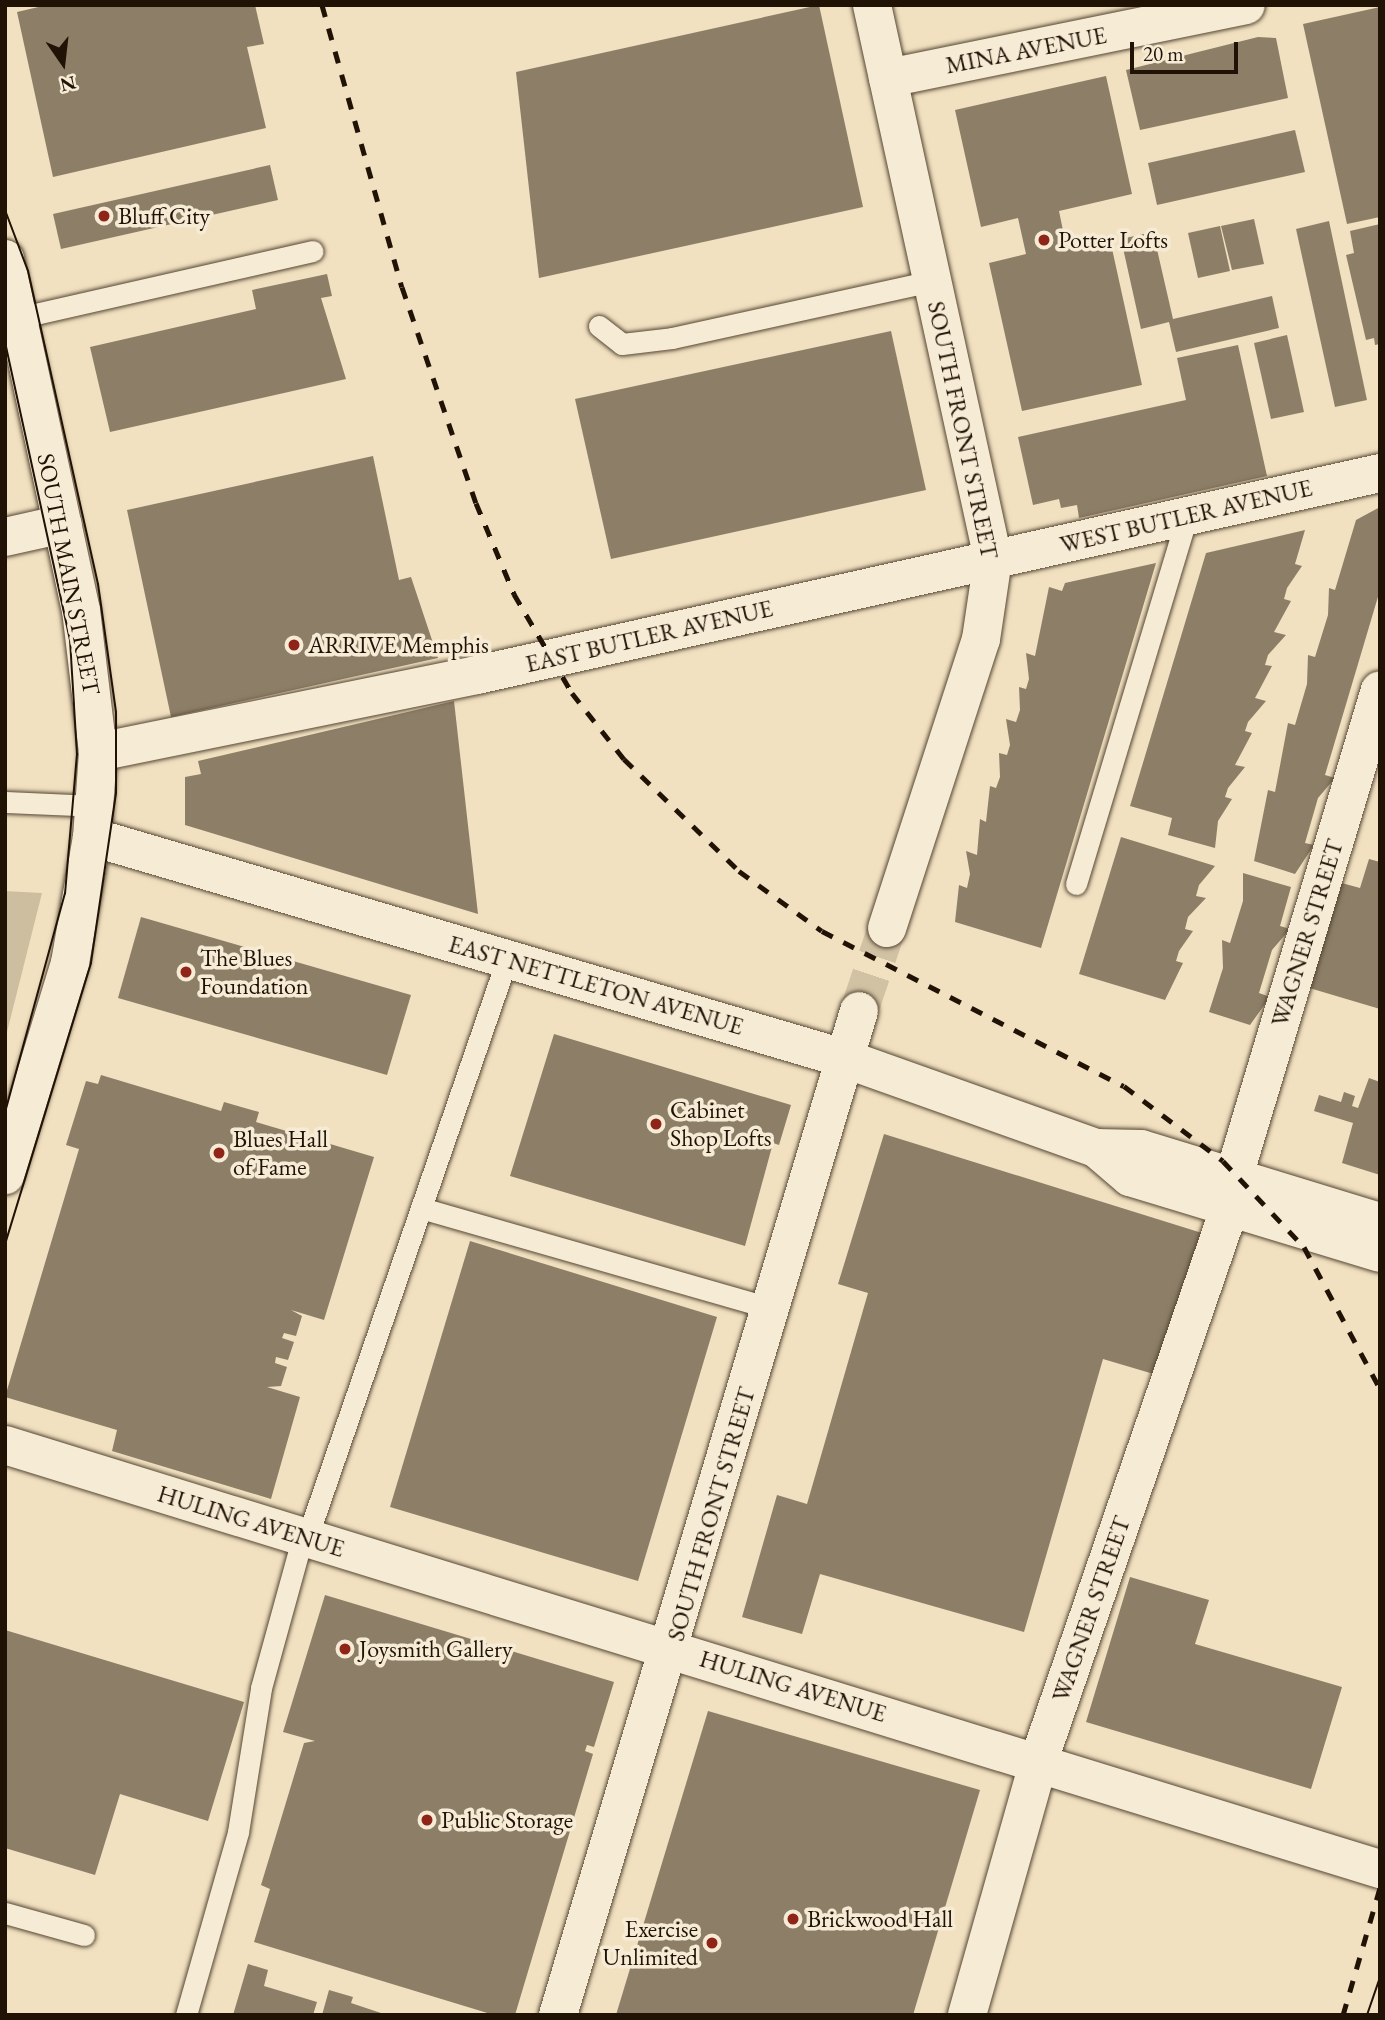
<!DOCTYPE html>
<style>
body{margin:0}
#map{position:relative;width:1385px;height:2020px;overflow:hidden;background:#f1e1c0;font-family:"EB Garamond",serif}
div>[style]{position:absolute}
.green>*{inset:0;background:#cebea0}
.building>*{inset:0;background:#8d7e67}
.secondary-tunnel>*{height:38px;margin-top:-19px;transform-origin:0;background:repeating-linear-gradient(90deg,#d2c2a4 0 38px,transparent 0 57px)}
.roads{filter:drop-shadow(0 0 2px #554634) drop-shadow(0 0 2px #554634)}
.lane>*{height:21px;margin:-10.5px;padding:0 10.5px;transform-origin:10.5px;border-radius:10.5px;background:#f6ecd6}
.street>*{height:38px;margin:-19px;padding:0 19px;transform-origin:19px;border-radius:19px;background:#f6ecd6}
.secondary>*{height:38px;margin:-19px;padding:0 19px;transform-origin:19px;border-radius:19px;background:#f6ecd6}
.tram>*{height:2px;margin:-1px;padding:0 1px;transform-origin:1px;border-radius:1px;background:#211206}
.rail>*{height:5px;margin-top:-2.5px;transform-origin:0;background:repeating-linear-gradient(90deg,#211206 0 12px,transparent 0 24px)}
.dots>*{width:19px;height:19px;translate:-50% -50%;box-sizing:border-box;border:4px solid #f6ecd6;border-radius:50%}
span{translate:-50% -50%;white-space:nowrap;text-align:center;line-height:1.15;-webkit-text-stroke:7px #f6ecd6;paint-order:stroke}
.street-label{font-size:24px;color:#211206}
.poi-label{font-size:24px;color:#211206}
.left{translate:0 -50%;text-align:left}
.right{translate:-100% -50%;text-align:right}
.frame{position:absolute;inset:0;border:7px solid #211206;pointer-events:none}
.north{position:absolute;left:28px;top:28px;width:70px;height:70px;-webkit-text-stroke:5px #f6ecd6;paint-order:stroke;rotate:166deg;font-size:19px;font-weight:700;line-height:28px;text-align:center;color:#211206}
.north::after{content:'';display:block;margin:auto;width:24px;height:32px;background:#211206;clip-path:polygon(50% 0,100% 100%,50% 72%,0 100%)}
.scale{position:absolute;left:1130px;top:42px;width:108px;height:32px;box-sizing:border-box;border:4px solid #211206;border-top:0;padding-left:9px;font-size:21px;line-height:24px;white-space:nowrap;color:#211206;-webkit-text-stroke:5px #f6ecd6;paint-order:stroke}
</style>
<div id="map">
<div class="green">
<i style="clip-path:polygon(5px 891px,42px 893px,5px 1040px)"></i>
</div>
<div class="building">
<i style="clip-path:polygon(47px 5px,255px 5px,264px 44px,247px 47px,266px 128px,53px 177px,17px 12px)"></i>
<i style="clip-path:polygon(819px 5px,863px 207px,539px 278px,516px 72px)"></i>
<i style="clip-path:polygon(1380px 7px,1380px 217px,1347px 224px,1303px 24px)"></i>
<i style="clip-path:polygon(1258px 37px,1276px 38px,1288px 98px,1140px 130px,1126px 70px)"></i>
<i style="clip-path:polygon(1106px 76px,1132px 194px,1059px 211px,1066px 245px,1109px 235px,1142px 385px,1022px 411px,989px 263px,1026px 254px,1018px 218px,981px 227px,955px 110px)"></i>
<i style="clip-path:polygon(1295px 130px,1305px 172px,1157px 205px,1148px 163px)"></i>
<i style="clip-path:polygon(270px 165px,278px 200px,61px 249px,53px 214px)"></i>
<i style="clip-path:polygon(1254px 219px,1264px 264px,1232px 270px,1221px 226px)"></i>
<i style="clip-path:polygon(1329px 221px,1367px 400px,1335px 407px,1296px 229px)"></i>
<i style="clip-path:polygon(1380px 224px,1380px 344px,1375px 345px,1374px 338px,1366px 340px,1346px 255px,1354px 253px,1350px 231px)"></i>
<i style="clip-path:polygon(1220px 226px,1230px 271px,1198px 278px,1188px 233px)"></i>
<i style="clip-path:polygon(1153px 232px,1173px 319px,1272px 296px,1279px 328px,1176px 352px,1169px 322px,1141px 329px,1121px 239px)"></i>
<i style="clip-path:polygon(327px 274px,332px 296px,321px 298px,346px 379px,110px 432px,90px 347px,256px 309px,252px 290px)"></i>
<i style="clip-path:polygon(891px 331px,926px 490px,611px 559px,575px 399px)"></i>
<i style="clip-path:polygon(1287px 335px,1304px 412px,1271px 419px,1254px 343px)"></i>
<i style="clip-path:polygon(1238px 345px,1267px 476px,1079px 518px,1077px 505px,1061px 508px,1059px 499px,1033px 505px,1018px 437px,1186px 400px,1177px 358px)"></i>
<i style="clip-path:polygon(373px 456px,399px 580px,411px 577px,438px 658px,171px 717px,127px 510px)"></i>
<i style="clip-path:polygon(1380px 507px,1380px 590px,1325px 775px,1335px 778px,1318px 798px,1305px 843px,1314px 845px,1295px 874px,1254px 861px,1268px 790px,1275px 792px,1288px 723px,1295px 725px,1307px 684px,1308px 655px,1315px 657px,1328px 615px,1329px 588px,1335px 590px,1356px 520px)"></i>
<i style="clip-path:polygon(1305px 530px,1295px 564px,1302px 566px,1287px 588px,1284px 599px,1291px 601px,1274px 632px,1286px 635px,1268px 655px,1265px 665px,1272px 666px,1255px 698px,1266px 701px,1248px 722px,1245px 731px,1252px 733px,1235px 765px,1245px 767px,1228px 788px,1225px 797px,1232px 799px,1218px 821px,1215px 848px,1168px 835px,1172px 818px,1130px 806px,1206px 553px)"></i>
<i style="clip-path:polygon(1156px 563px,1041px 948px,955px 922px,959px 885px,967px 888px,970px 874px,966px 851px,977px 855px,980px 819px,986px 822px,990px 786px,996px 788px,1000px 777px,999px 753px,1007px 755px,1010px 745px,1006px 719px,1016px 722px,1020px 710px,1019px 687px,1026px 689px,1029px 679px,1026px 653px,1035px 656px,1049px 587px,1062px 591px,1065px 583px)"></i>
<i style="clip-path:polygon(454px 701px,478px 914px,185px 825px,185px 777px,201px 774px,198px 761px)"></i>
<i style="clip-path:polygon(1121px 837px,1215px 866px,1199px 885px,1196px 896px,1206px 898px,1188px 917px,1185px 929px,1193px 931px,1179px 951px,1176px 961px,1183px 963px,1165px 1000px,1079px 974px)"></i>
<i style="clip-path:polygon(1369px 859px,1380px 862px,1380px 1009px,1306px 987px,1338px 882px,1360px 888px)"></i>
<i style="clip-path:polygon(1243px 873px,1291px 887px,1280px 926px,1290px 929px,1272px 950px,1259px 993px,1270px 997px,1250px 1025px,1209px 1012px,1223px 968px,1222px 940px,1230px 943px,1243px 901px)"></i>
<i style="clip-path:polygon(141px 917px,411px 995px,387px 1075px,118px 998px)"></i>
<i style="clip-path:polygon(554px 1034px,791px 1105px,779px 1145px,773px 1143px,745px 1246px,510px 1176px)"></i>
<i style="clip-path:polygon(101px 1075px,221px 1111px,224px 1102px,259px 1112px,256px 1122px,374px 1157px,324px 1320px,291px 1310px,302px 1316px,296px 1336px,284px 1333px,282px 1338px,294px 1342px,288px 1360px,276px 1357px,275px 1363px,287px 1367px,281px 1386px,267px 1387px,300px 1397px,271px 1499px,112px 1451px,117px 1430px,5px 1397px,79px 1149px,66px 1145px,86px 1081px,98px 1084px)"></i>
<i style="clip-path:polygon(1369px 1078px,1380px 1082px,1380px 1175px,1342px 1163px,1353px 1123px,1314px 1111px,1319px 1095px,1341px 1102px,1344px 1092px,1355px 1096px,1352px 1106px,1358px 1108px)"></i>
<i style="clip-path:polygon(884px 1134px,1202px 1233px,1157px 1375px,1103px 1359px,1024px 1632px,820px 1574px,802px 1634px,742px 1617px,777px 1495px,807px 1504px,868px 1293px,838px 1284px)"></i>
<i style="clip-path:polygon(470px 1241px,717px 1317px,638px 1581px,390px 1507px)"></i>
<i style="clip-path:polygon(1130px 1577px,1209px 1600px,1195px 1644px,1342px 1687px,1311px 1789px,1086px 1722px)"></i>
<i style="clip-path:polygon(325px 1595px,614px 1682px,594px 1747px,587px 1745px,585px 1751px,593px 1754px,515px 2015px,494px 2015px,254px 1942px,270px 1889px,261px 1885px,304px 1743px,315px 1741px,283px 1732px)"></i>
<i style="clip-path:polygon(5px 1630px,244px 1702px,208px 1821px,120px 1794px,95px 1875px,5px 1848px)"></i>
<i style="clip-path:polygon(708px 1711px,980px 1790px,913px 2015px,616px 2015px)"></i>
<i style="clip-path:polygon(248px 1964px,268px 1970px,264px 1986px,317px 2002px,313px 2015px,233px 2015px)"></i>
<i style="clip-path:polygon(329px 1990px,353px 1997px,351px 2003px,387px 2015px,322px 2015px)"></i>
</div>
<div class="secondary-tunnel">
<i style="left:859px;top:1011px;width:88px;rotate:-71.4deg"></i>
</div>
<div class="roads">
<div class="lane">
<i style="left:18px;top:318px;width:302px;rotate:-12.8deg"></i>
<i style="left:599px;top:326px;width:29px;rotate:38deg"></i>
<i style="left:622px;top:344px;width:50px;rotate:-6.8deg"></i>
<i style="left:672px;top:338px;width:266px;rotate:-12.4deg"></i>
<i style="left:5px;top:802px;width:90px;rotate:2.5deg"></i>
<i style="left:1076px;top:884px;width:387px;rotate:-73.2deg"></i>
<i style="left:421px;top:1208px;width:363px;rotate:16deg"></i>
<i style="left:307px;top:1538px;width:613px;rotate:-70.94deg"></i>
<i style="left:5px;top:1913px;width:82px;rotate:15.6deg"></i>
<i style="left:186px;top:2015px;width:190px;rotate:-74.1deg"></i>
<i style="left:238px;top:1832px;width:146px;rotate:-80.9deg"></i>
<i style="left:261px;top:1688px;width:158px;rotate:-74.6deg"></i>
</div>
<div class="street">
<i style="left:888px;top:78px;width:365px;rotate:-11.5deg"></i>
<i style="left:5px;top:537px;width:59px;rotate:-12.6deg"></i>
<i style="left:98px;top:752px;width:387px;rotate:-11.5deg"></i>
<i style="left:477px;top:675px;width:925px;rotate:-12.61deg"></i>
<i style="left:92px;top:837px;width:783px;rotate:16.4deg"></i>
<i style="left:843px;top:1058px;width:269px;rotate:19.6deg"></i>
<i style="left:1096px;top:1148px;width:45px;rotate:1.3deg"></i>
<i style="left:1141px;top:1149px;width:250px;rotate:17deg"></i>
<i style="left:1096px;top:1148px;width:45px;rotate:40.5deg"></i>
<i style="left:1130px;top:1177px;width:261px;rotate:16.9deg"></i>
<i style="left:1234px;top:1176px;width:507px;rotate:-73.28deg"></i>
<i style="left:5px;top:1445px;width:1439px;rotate:17.14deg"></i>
<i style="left:967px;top:2015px;width:265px;rotate:-74.2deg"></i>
<i style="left:1039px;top:1760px;width:585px;rotate:-70.95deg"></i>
</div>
<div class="secondary">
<i style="left:872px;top:5px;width:567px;rotate:77.68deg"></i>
<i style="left:993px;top:559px;width:81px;rotate:98.5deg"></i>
<i style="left:981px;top:639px;width:304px;rotate:108deg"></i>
<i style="left:5px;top:259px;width:359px;rotate:77.8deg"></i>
<i style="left:81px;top:610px;width:143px;rotate:83.2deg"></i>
<i style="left:98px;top:752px;width:85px;rotate:94deg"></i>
<i style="left:92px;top:837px;width:128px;rotate:99.9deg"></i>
<i style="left:70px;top:963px;width:222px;rotate:107deg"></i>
<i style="left:558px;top:2015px;width:1048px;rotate:-73.31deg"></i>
</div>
</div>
<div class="tram">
<i style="left:5px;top:210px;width:65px;rotate:69.3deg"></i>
<i style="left:28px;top:271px;width:321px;rotate:77.4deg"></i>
<i style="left:98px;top:584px;width:129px;rotate:82deg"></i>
<i style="left:116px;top:712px;width:81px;rotate:90deg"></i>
<i style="left:116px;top:793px;width:172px;rotate:98.4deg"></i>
<i style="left:91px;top:963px;width:294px;rotate:107deg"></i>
<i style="left:5px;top:342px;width:305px;rotate:77.7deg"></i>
<i style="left:70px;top:640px;width:114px;rotate:86.5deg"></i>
<i style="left:77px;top:754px;width:140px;rotate:94.9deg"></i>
<i style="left:65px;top:893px;width:228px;rotate:105.3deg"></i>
<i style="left:1367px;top:2015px;width:39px;rotate:-71deg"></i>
</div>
<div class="rail">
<i style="left:322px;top:5px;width:293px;rotate:74.2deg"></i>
<i style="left:402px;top:287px;width:228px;rotate:71.1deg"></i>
<i style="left:476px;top:503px;width:99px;rotate:67.3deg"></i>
<i style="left:514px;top:594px;width:115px;rotate:59.6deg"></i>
<i style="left:572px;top:693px;width:84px;rotate:51.8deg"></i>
<i style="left:624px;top:759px;width:161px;rotate:44.2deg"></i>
<i style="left:739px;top:871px;width:102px;rotate:35.9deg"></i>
<i style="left:822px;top:931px;width:339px;rotate:27.2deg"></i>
<i style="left:1124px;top:1086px;width:124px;rotate:37.1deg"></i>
<i style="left:1223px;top:1161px;width:118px;rotate:46.7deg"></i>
<i style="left:1304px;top:1247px;width:161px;rotate:61.8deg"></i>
<i style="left:1343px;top:2015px;width:132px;rotate:-73.8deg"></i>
</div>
<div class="dots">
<i style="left:104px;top:216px;background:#8f2418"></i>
<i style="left:1044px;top:240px;background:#8f2418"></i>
<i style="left:294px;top:645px;background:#8f2418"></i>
<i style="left:186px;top:972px;background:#8f2418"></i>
<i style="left:656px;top:1124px;background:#8f2418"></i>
<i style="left:219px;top:1153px;background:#8f2418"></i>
<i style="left:345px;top:1649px;background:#8f2418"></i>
<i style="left:427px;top:1820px;background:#8f2418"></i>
<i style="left:793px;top:1919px;background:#8f2418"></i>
<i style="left:712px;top:1943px;background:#8f2418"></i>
</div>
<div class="street-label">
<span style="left:1026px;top:50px;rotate:-11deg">MINA AVENUE</span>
<span style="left:963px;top:430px;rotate:78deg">SOUTH FRONT STREET</span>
<span style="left:1186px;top:516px;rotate:-13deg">WEST BUTLER AVENUE</span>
<span style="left:69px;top:574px;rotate:79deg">SOUTH MAIN STREET</span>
<span style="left:649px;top:636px;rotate:-13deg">EAST BUTLER AVENUE</span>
<span style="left:1307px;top:933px;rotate:-73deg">WAGNER STREET</span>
<span style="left:596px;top:985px;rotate:16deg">EAST NETTLETON AVENUE</span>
<span style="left:711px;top:1514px;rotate:-74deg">SOUTH FRONT STREET</span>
<span style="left:251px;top:1521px;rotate:17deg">HULING AVENUE</span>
<span style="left:1091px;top:1609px;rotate:-71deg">WAGNER STREET</span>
<span style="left:793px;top:1686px;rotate:17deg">HULING AVENUE</span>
</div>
<div class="poi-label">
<span class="left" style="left:118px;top:216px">Bluff City</span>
<span class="left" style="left:1058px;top:240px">Potter Lofts</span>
<span class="left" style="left:308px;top:645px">ARRIVE Memphis</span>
<span class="left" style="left:200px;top:972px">The Blues<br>Foundation</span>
<span class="left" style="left:670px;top:1124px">Cabinet<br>Shop Lofts</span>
<span class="left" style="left:233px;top:1153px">Blues Hall<br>of Fame</span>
<span class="left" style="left:359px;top:1649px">Joysmith Gallery</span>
<span class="left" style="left:441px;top:1820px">Public Storage</span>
<span class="left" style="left:807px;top:1919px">Brickwood Hall</span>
<span class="right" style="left:698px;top:1943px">Exercise<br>Unlimited</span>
</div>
<div class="frame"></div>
<div class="north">N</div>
<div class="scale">20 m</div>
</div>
